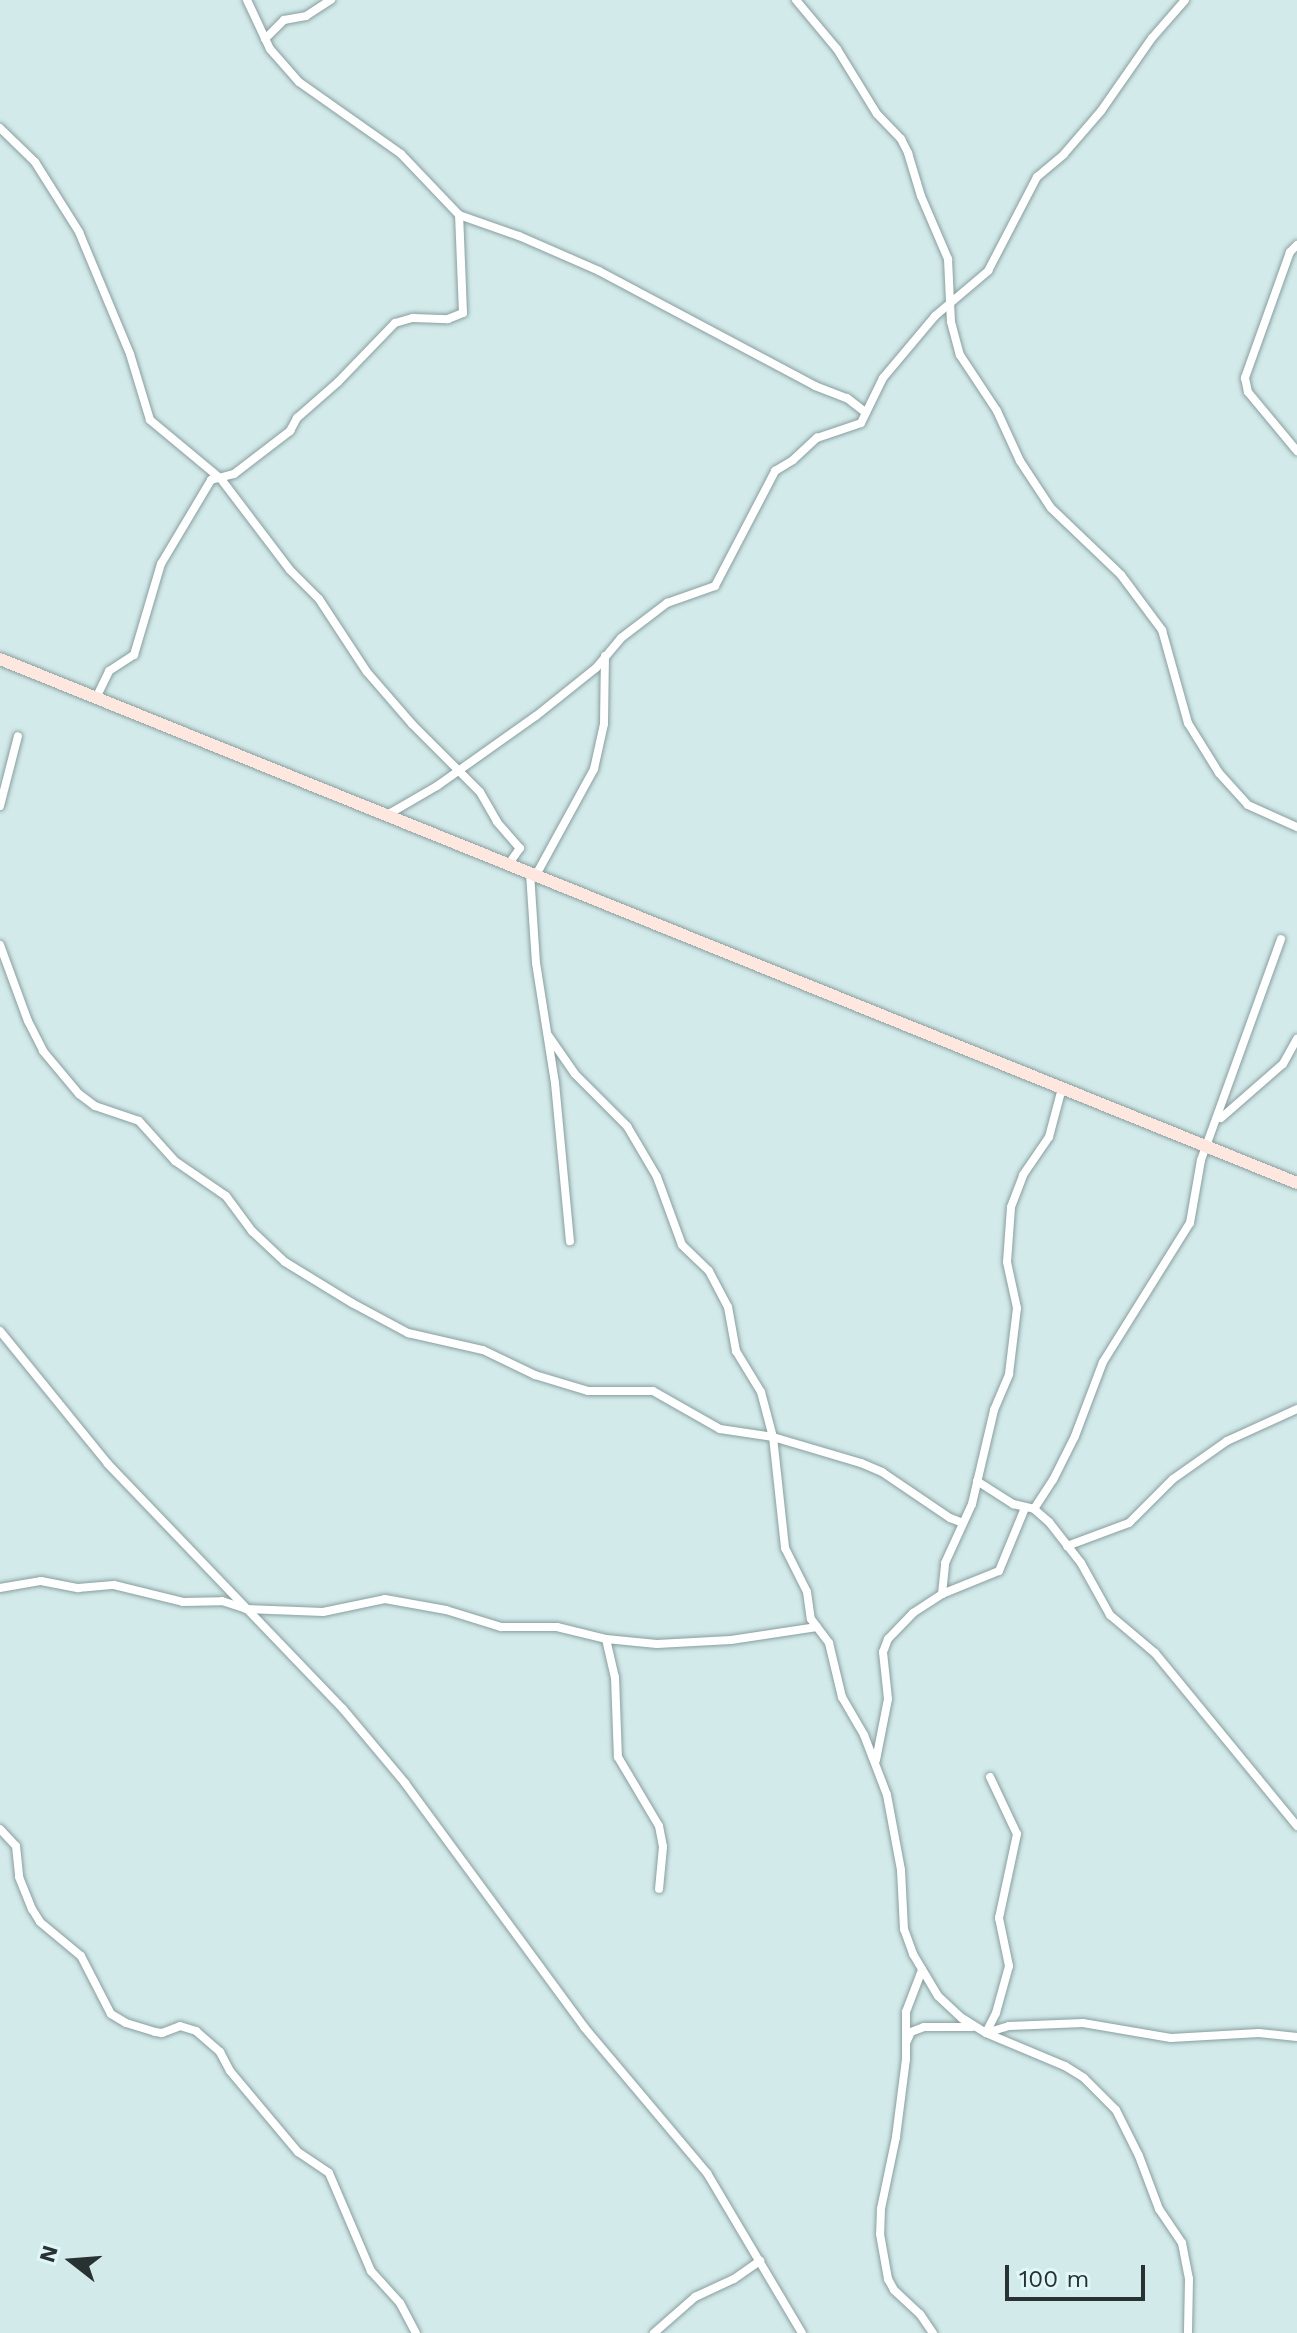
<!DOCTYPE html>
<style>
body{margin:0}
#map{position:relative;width:1297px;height:2333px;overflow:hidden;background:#d3eaea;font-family:"Work Sans",sans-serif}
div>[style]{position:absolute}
.roads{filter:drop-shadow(0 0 2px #899f9f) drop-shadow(0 0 2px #899f9f)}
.street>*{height:8px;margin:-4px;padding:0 4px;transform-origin:4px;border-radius:4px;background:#fff}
.secondary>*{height:12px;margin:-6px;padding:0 6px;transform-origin:6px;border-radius:6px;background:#fee7de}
span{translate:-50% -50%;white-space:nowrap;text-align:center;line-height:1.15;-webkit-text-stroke:7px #e0f7f7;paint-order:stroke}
.north{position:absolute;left:32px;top:2221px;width:80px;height:80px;-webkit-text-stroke:6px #e0f7f7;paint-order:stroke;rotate:287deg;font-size:22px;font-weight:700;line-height:32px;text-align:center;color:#293232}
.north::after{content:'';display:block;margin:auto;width:28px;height:36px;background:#293232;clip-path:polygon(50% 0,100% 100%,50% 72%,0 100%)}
.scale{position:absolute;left:1005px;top:2265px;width:140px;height:36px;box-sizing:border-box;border:4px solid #293232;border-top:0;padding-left:10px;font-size:24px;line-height:28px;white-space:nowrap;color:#293232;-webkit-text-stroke:6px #e0f7f7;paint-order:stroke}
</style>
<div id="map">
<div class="roads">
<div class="street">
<i style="left:247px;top:0;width:54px;rotate:64.9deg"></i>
<i style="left:270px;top:49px;width:44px;rotate:48.7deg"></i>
<i style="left:299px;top:82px;width:125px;rotate:35.2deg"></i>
<i style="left:401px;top:154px;width:84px;rotate:46.4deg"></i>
<i style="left:459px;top:215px;width:64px;rotate:19.3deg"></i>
<i style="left:519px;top:236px;width:87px;rotate:23.6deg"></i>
<i style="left:599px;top:271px;width:245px;rotate:28deg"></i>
<i style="left:815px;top:386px;width:34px;rotate:21deg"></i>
<i style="left:847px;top:398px;width:24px;rotate:38deg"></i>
<i style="left:796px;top:0;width:64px;rotate:50.1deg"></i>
<i style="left:837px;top:49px;width:76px;rotate:58.4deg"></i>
<i style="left:877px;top:114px;width:35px;rotate:46deg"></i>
<i style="left:901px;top:139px;width:16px;rotate:63deg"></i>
<i style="left:908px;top:153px;width:45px;rotate:73.2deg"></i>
<i style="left:921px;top:196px;width:69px;rotate:66.8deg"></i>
<i style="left:948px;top:259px;width:63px;rotate:87.3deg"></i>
<i style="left:951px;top:322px;width:34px;rotate:75deg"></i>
<i style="left:960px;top:355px;width:67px;rotate:56.5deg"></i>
<i style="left:997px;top:411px;width:55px;rotate:65.3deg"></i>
<i style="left:1020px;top:461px;width:56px;rotate:56.6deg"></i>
<i style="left:1051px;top:508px;width:97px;rotate:43.7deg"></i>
<i style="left:1121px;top:575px;width:69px;rotate:53.3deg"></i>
<i style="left:1162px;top:630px;width:97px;rotate:74.4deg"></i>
<i style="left:1188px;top:723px;width:59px;rotate:58.2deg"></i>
<i style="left:1219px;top:773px;width:43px;rotate:47.8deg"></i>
<i style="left:1248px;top:805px;width:54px;rotate:24.2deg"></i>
<i style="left:265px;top:39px;width:27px;rotate:-45deg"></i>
<i style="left:284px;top:20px;width:22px;rotate:-10deg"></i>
<i style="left:306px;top:16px;width:30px;rotate:-33deg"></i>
<i style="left:0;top:128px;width:49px;rotate:44.2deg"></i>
<i style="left:35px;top:162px;width:83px;rotate:57.8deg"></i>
<i style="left:79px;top:232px;width:132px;rotate:67.3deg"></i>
<i style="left:130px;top:354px;width:69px;rotate:73.1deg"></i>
<i style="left:150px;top:420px;width:92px;rotate:39.7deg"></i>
<i style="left:221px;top:479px;width:114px;rotate:52.8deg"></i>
<i style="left:290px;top:570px;width:41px;rotate:45deg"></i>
<i style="left:319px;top:599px;width:87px;rotate:56.7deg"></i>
<i style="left:367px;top:672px;width:69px;rotate:49.1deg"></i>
<i style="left:412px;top:724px;width:96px;rotate:45deg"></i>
<i style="left:480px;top:792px;width:34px;rotate:60deg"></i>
<i style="left:497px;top:822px;width:35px;rotate:49deg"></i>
<i style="left:520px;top:848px;width:19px;rotate:125deg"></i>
<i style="left:1297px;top:245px;width:10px;rotate:135deg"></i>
<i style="left:1290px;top:252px;width:134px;rotate:109.7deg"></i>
<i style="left:1245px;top:378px;width:14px;rotate:78deg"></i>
<i style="left:1248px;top:392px;width:77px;rotate:50.3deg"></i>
<i style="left:96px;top:698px;width:30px;rotate:-64deg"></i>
<i style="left:109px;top:671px;width:30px;rotate:-33deg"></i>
<i style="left:134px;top:655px;width:95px;rotate:-73.5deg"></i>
<i style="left:161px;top:564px;width:98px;rotate:-59.2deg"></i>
<i style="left:211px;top:480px;width:24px;rotate:-15deg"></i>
<i style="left:234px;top:474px;width:71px;rotate:-37.5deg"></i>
<i style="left:290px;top:431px;width:15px;rotate:-62deg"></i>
<i style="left:297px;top:418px;width:55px;rotate:-41.3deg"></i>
<i style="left:338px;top:382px;width:82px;rotate:-46deg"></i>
<i style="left:395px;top:323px;width:19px;rotate:-16deg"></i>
<i style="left:413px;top:318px;width:35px;rotate:2deg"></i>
<i style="left:448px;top:319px;width:16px;rotate:-22deg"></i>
<i style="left:463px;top:313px;width:98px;rotate:-92.3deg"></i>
<i style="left:0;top:806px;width:72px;rotate:-75.6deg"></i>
<i style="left:387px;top:815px;width:58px;rotate:-30.1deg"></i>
<i style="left:437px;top:786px;width:121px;rotate:-35.3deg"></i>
<i style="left:536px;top:716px;width:77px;rotate:-38.7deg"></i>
<i style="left:596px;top:668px;width:39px;rotate:-50deg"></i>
<i style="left:621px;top:638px;width:58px;rotate:-37.3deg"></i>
<i style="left:667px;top:603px;width:51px;rotate:-19.5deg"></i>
<i style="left:715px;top:586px;width:130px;rotate:-62.4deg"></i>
<i style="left:775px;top:471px;width:21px;rotate:-31deg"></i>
<i style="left:793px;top:460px;width:33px;rotate:-43deg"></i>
<i style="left:817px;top:438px;width:46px;rotate:-18.8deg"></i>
<i style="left:861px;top:423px;width:50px;rotate:-63.9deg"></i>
<i style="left:883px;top:378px;width:81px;rotate:-50deg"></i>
<i style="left:935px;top:316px;width:70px;rotate:-40.3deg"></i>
<i style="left:988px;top:271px;width:106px;rotate:-62.5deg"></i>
<i style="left:1037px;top:177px;width:35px;rotate:-40deg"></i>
<i style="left:1064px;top:154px;width:57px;rotate:-49.3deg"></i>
<i style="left:1101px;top:111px;width:89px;rotate:-55.1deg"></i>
<i style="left:1152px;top:38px;width:50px;rotate:-49deg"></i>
<i style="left:530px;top:873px;width:90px;rotate:86.2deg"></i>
<i style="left:536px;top:963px;width:121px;rotate:81deg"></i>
<i style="left:555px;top:1083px;width:159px;rotate:84.6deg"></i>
<i style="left:536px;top:875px;width:121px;rotate:-61.3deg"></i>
<i style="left:594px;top:769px;width:46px;rotate:-77.5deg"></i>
<i style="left:604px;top:724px;width:68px;rotate:-89.2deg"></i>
<i style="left:0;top:945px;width:81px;rotate:69.8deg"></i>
<i style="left:28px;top:1021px;width:34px;rotate:63deg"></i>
<i style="left:43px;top:1051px;width:56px;rotate:50.1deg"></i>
<i style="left:79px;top:1094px;width:20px;rotate:37deg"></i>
<i style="left:95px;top:1106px;width:46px;rotate:18.8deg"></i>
<i style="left:139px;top:1121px;width:54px;rotate:48deg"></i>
<i style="left:175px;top:1161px;width:62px;rotate:34.5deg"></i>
<i style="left:226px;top:1196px;width:44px;rotate:53.4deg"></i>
<i style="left:252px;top:1231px;width:45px;rotate:43.2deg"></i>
<i style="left:285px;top:1262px;width:79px;rotate:31.5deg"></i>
<i style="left:352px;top:1303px;width:64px;rotate:28.2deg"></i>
<i style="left:408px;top:1333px;width:77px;rotate:12.8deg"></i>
<i style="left:483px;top:1350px;width:58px;rotate:25.7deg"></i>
<i style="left:535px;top:1375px;width:55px;rotate:16.8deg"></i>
<i style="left:588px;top:1391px;width:65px"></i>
<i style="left:653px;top:1391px;width:77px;rotate:29.6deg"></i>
<i style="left:720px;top:1429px;width:54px;rotate:8.6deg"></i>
<i style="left:773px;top:1437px;width:92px;rotate:16.5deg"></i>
<i style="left:861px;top:1463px;width:23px;rotate:23deg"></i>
<i style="left:882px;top:1472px;width:82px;rotate:34.1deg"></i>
<i style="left:950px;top:1518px;width:14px;rotate:21deg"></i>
<i style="left:548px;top:1035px;width:47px;rotate:55.3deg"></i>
<i style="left:575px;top:1074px;width:74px;rotate:45deg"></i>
<i style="left:627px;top:1126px;width:59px;rotate:59.5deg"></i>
<i style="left:657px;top:1177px;width:72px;rotate:69.8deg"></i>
<i style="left:682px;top:1245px;width:37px;rotate:44deg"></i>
<i style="left:709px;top:1271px;width:41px;rotate:62.2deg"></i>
<i style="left:728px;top:1307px;width:45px;rotate:79.7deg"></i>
<i style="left:736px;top:1351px;width:48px;rotate:58.6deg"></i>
<i style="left:761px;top:1392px;width:47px;rotate:75.1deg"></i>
<i style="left:773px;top:1437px;width:112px;rotate:83.8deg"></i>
<i style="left:785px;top:1548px;width:49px;rotate:63.4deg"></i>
<i style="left:807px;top:1592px;width:27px;rotate:82deg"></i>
<i style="left:811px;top:1619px;width:30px;rotate:53deg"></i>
<i style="left:829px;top:1643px;width:56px;rotate:76.5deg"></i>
<i style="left:842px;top:1697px;width:44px;rotate:59.9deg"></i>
<i style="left:864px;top:1735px;width:64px;rotate:69deg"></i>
<i style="left:887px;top:1795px;width:76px;rotate:79.4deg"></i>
<i style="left:901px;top:1870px;width:59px;rotate:87.1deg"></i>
<i style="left:904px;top:1929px;width:27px;rotate:70deg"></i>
<i style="left:913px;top:1954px;width:49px;rotate:59.2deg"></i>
<i style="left:938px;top:1996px;width:33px;rotate:43deg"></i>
<i style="left:962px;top:2018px;width:28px;rotate:32deg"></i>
<i style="left:986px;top:2033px;width:86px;rotate:22.7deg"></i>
<i style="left:1065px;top:2066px;width:22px;rotate:32deg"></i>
<i style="left:1084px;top:2078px;width:45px;rotate:45deg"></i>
<i style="left:1116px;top:2110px;width:51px;rotate:63.4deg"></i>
<i style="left:1139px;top:2156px;width:57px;rotate:69.3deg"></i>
<i style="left:1159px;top:2209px;width:41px;rotate:55.9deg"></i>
<i style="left:1182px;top:2243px;width:37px;rotate:79deg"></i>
<i style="left:1189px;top:2279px;width:54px;rotate:91.1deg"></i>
<i style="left:1221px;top:1118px;width:82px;rotate:-41.1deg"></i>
<i style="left:1283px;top:1064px;width:29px;rotate:-61deg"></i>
<i style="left:0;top:1331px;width:171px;rotate:50.9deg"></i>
<i style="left:108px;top:1464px;width:339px;rotate:46.2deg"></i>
<i style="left:343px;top:1709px;width:97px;rotate:50deg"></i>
<i style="left:405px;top:1783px;width:303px;rotate:53.7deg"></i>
<i style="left:584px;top:2027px;width:191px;rotate:49.9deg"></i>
<i style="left:707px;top:2173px;width:186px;rotate:59.3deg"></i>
<i style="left:977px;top:1481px;width:43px;rotate:32.6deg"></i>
<i style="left:1013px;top:1504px;width:22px;rotate:13deg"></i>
<i style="left:1034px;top:1509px;width:20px;rotate:41deg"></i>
<i style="left:1049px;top:1522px;width:52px;rotate:52deg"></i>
<i style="left:1081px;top:1563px;width:60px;rotate:60.9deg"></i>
<i style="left:1110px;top:1615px;width:59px;rotate:40.2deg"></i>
<i style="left:1155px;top:1653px;width:224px;rotate:50.6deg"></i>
<i style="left:1034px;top:1509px;width:35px;rotate:-57deg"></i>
<i style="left:1053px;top:1480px;width:49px;rotate:-63.4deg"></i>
<i style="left:1075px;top:1436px;width:79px;rotate:-69.3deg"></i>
<i style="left:1103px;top:1362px;width:164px;rotate:-58deg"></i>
<i style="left:1190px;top:1223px;width:64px;rotate:-80.1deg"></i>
<i style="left:1201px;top:1160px;width:235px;rotate:-70.1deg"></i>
<i style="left:1067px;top:1546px;width:66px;rotate:-20.4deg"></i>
<i style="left:1129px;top:1523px;width:62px;rotate:-45deg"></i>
<i style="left:1173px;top:1479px;width:66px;rotate:-35.1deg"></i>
<i style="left:1227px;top:1441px;width:77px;rotate:-24.6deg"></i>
<i style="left:0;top:1588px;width:42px;rotate:-9.7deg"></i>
<i style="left:41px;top:1581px;width:38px;rotate:11deg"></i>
<i style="left:78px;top:1588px;width:36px;rotate:-5deg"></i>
<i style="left:114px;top:1585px;width:71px;rotate:13.8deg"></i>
<i style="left:183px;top:1602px;width:39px;rotate:-1deg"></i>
<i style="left:222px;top:1601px;width:25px;rotate:18deg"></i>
<i style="left:246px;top:1609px;width:77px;rotate:2.2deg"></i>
<i style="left:323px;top:1612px;width:63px;rotate:-11.8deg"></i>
<i style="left:385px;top:1599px;width:62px;rotate:10.2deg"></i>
<i style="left:446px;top:1610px;width:58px;rotate:17.2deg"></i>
<i style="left:501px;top:1627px;width:56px"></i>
<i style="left:557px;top:1627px;width:50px;rotate:13.8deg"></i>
<i style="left:606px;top:1639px;width:51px;rotate:5.6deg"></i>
<i style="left:657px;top:1644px;width:74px;rotate:-3.1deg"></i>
<i style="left:731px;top:1640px;width:87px;rotate:-8.6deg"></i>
<i style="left:942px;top:1594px;width:31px;rotate:-84deg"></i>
<i style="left:945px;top:1563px;width:65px;rotate:-65.4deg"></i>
<i style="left:972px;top:1504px;width:97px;rotate:-76.8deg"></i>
<i style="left:994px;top:1410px;width:39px;rotate:-67deg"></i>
<i style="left:1009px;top:1374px;width:66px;rotate:-83.1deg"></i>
<i style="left:1017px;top:1308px;width:47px;rotate:-102.3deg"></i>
<i style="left:1007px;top:1262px;width:55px;rotate:-85.8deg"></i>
<i style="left:1011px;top:1207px;width:34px;rotate:-69deg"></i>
<i style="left:1023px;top:1175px;width:46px;rotate:-55.6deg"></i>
<i style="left:1049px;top:1137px;width:51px;rotate:-75.1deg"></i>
<i style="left:606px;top:1639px;width:39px;rotate:77deg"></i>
<i style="left:615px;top:1677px;width:80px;rotate:87.9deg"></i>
<i style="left:618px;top:1757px;width:80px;rotate:59.3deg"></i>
<i style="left:659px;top:1826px;width:21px;rotate:79deg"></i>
<i style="left:663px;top:1847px;width:42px;rotate:95.4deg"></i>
<i style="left:876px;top:1760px;width:62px;rotate:-78.9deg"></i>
<i style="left:888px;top:1699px;width:47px;rotate:-96.1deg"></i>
<i style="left:883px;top:1652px;width:14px;rotate:-69deg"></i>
<i style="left:888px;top:1639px;width:36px;rotate:-46deg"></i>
<i style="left:913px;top:1613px;width:35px;rotate:-33deg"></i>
<i style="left:942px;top:1594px;width:61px;rotate:-22deg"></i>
<i style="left:999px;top:1571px;width:68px;rotate:-67.6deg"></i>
<i style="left:990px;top:1777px;width:63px;rotate:64.7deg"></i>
<i style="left:1017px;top:1834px;width:86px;rotate:102.1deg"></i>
<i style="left:999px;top:1918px;width:49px;rotate:78.2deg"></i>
<i style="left:1009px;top:1966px;width:49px;rotate:105.5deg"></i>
<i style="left:996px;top:2013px;width:22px;rotate:117deg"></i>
<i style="left:986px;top:2033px;width:24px;rotate:-17deg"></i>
<i style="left:1009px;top:2026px;width:74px;rotate:-2.3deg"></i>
<i style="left:1083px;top:2023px;width:89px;rotate:9.7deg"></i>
<i style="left:1171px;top:2038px;width:88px;rotate:-3.3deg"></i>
<i style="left:1259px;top:2033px;width:38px;rotate:6deg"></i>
<i style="left:0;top:1829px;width:23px;rotate:47deg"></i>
<i style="left:16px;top:1846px;width:31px;rotate:84deg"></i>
<i style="left:19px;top:1877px;width:35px;rotate:68deg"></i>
<i style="left:32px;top:1909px;width:15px;rotate:58deg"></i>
<i style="left:40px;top:1922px;width:53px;rotate:39.7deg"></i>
<i style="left:81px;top:1956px;width:65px;rotate:62.7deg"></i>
<i style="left:111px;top:2014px;width:17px;rotate:31deg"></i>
<i style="left:126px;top:2023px;width:30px;rotate:17deg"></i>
<i style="left:155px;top:2032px;width:7px;rotate:8deg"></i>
<i style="left:162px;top:2033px;width:19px;rotate:-21deg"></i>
<i style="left:180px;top:2026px;width:17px;rotate:17deg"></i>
<i style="left:196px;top:2031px;width:32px;rotate:41deg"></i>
<i style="left:220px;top:2052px;width:21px;rotate:62deg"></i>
<i style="left:230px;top:2071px;width:106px;rotate:50deg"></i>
<i style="left:298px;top:2152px;width:37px;rotate:34deg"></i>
<i style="left:329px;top:2173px;width:107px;rotate:66.8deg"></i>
<i style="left:371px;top:2271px;width:43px;rotate:47.8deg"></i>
<i style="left:400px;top:2303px;width:34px;rotate:62deg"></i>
<i style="left:922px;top:1970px;width:45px;rotate:110.9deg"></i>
<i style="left:906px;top:2012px;width:47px;rotate:90deg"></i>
<i style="left:906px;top:2059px;width:79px;rotate:97.3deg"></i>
<i style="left:896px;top:2137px;width:74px;rotate:101.8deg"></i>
<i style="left:881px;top:2209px;width:25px;rotate:92deg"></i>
<i style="left:880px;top:2234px;width:46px;rotate:79.9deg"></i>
<i style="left:888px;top:2279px;width:13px;rotate:61deg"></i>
<i style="left:894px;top:2290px;width:35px;rotate:43deg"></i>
<i style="left:920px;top:2314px;width:23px;rotate:56deg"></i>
<i style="left:906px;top:2043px;width:12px;rotate:-66deg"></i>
<i style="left:911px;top:2032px;width:14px;rotate:-21deg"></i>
<i style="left:924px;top:2027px;width:48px"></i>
<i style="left:654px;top:2333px;width:55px;rotate:-41.3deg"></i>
<i style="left:695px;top:2297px;width:43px;rotate:-24.8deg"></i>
<i style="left:734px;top:2279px;width:32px;rotate:-35deg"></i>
</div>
<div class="secondary">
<i style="left:0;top:659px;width:1399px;rotate:22deg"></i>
</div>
</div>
<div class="north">N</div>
<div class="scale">100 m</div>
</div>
